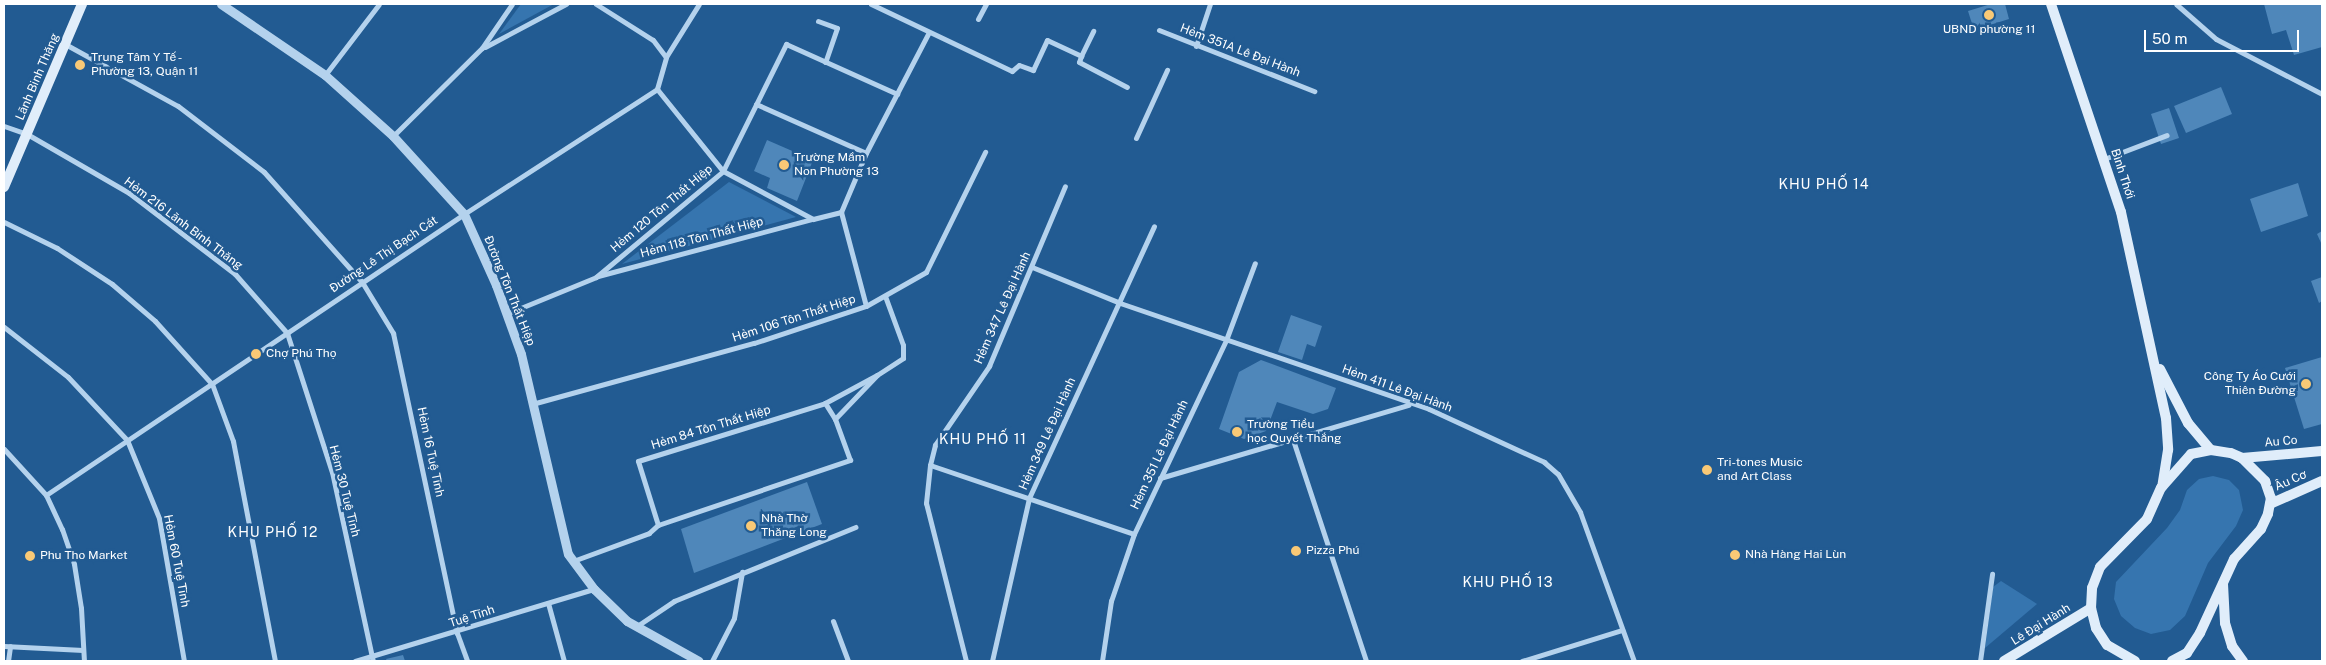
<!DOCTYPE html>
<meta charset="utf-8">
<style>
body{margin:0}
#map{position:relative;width:2326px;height:665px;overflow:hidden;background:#225b92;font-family:"Public Sans",sans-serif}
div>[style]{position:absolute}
.green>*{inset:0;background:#3675af}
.building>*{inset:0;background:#4f87ba}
.minor>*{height:5px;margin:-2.5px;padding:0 2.5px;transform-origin:2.5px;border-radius:2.5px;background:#b4d2ed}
.tertiary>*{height:9px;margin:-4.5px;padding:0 4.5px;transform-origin:4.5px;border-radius:4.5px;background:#b4d2ed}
.secondary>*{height:10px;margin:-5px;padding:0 5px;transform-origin:5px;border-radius:5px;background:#e0edfa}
.dots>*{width:14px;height:14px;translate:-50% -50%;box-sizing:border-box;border:2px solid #225b92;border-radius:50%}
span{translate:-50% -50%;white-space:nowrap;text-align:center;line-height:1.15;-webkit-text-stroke:5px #225b92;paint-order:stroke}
.poi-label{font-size:12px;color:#fff}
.left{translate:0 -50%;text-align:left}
.right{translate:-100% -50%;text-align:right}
.street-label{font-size:12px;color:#fff}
.neighbourhood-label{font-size:14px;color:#fff;letter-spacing:1px}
.frame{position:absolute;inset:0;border:5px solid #fff;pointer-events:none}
.scale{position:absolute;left:2144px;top:30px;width:155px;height:22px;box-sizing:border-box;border:2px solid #fff;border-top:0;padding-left:6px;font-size:15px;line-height:18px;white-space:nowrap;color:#fff;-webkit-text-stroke:4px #225b92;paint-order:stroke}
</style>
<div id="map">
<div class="green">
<i style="clip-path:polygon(521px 4px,554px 4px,499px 34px)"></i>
<i style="clip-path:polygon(729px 182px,796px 217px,622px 264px)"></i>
<i style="clip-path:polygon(2213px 476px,2229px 480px,2239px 490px,2243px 510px,2236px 526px,2208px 563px,2185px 616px,2170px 630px,2151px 634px,2135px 628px,2121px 616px,2114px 599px,2116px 582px,2167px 528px,2180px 510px,2187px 490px,2199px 479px)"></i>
<i style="clip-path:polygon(2001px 581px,2037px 604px,1985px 648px,1993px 587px)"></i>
</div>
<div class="building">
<i style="clip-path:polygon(1991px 4px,2005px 4px,2009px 19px,1974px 30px,1968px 11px)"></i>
<i style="clip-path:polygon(2264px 4px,2322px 4px,2322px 47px,2294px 55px,2286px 30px,2272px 34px)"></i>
<i style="clip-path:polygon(2221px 87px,2232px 114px,2186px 133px,2174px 106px)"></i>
<i style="clip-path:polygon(2169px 108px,2179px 138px,2161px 144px,2151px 114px)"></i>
<i style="clip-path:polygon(767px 140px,813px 160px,797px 201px,767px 188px,770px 178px,754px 171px)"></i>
<i style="clip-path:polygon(2298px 183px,2308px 216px,2261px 232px,2250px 199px)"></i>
<i style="clip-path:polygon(2322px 231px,2322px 245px,2317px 234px)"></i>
<i style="clip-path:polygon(2322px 277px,2322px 301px,2319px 303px,2311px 281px)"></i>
<i style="clip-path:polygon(1291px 315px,1322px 326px,1315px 347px,1307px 344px,1302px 360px,1278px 352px)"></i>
<i style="clip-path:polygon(2322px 357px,2322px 424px,2304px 429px,2285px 368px)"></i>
<i style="clip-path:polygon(1261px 360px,1336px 388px,1328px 409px,1313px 414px,1277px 402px,1266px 431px,1244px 439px,1219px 429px,1239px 372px)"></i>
<i style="clip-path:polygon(807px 482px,822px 524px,694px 573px,681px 529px)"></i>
<i style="clip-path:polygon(403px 655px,405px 661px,387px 661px,386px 659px)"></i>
</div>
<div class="minor">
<i style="left:596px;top:4px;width:67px;rotate:32.3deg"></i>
<i style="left:653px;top:40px;width:21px;rotate:53deg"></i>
<i style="left:871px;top:4px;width:156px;rotate:25.4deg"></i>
<i style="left:1012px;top:71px;width:9px;rotate:-41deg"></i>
<i style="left:1019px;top:65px;width:15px;rotate:20deg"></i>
<i style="left:1033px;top:70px;width:33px;rotate:-65deg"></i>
<i style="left:1047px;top:40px;width:38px;rotate:25deg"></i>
<i style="left:1081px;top:56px;width:6px;rotate:108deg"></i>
<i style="left:1079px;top:62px;width:54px;rotate:27.5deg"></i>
<i style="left:2176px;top:4px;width:53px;rotate:41.2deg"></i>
<i style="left:2216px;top:39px;width:119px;rotate:27.4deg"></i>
<i style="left:978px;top:19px;width:17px;rotate:-62deg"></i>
<i style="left:818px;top:21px;width:20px;rotate:20deg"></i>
<i style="left:837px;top:28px;width:36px;rotate:109deg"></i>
<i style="left:1159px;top:30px;width:167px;rotate:21.5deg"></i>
<i style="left:65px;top:44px;width:129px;rotate:28.8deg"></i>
<i style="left:178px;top:106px;width:108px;rotate:37.5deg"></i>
<i style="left:264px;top:172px;width:147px;rotate:48.3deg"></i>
<i style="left:362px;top:282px;width:60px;rotate:58.7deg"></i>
<i style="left:393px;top:333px;width:307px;rotate:78deg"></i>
<i style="left:457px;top:633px;width:30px;rotate:70deg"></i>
<i style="left:1196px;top:46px;width:44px;rotate:-71.6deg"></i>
<i style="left:485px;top:47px;width:92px;rotate:-28deg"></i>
<i style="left:1081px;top:56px;width:28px;rotate:-64deg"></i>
<i style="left:325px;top:75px;width:89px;rotate:-52.7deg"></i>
<i style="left:657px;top:89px;width:105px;rotate:51.2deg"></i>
<i style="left:723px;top:171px;width:102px;rotate:28.1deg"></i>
<i style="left:813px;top:219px;width:29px;rotate:-14deg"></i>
<i style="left:756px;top:104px;width:120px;rotate:24deg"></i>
<i style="left:4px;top:126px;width:24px;rotate:19deg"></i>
<i style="left:27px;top:134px;width:118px;rotate:30deg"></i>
<i style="left:129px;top:193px;width:133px;rotate:37.4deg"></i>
<i style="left:235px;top:274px;width:79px;rotate:48.6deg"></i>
<i style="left:287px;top:333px;width:146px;rotate:72.1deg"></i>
<i style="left:332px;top:472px;width:193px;rotate:77.8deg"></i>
<i style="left:393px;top:136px;width:125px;rotate:-44.7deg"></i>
<i style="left:482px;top:48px;width:53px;rotate:-55.7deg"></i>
<i style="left:1136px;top:138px;width:75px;rotate:-65.5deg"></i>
<i style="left:2104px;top:159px;width:67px;rotate:-20.9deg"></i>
<i style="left:841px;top:212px;width:64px;rotate:-67deg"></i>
<i style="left:866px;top:153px;width:136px;rotate:-62.5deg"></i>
<i style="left:841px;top:212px;width:97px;rotate:75.1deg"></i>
<i style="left:4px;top:222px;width:59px;rotate:26.1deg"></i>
<i style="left:57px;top:248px;width:66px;rotate:33.2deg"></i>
<i style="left:112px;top:284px;width:57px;rotate:40.7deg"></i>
<i style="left:155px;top:321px;width:85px;rotate:47.9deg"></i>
<i style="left:212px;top:384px;width:61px;rotate:69.8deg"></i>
<i style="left:233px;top:441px;width:224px;rotate:79.2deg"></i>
<i style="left:1032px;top:267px;width:95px;rotate:22.2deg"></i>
<i style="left:1120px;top:303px;width:327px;rotate:18.9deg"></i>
<i style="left:1429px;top:409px;width:127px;rotate:24.7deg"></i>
<i style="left:1544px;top:462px;width:18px;rotate:41deg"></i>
<i style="left:1558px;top:474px;width:44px;rotate:59.9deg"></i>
<i style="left:1580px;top:512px;width:158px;rotate:70.1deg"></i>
<i style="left:598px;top:276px;width:221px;rotate:-14.9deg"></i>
<i style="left:506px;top:314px;width:97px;rotate:-22.3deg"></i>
<i style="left:596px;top:277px;width:165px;rotate:-39.8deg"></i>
<i style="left:723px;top:171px;width:142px;rotate:-63.6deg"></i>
<i style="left:786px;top:44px;width:122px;rotate:24.2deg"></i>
<i style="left:4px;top:327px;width:81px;rotate:38deg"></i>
<i style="left:68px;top:377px;width:86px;rotate:46.9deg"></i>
<i style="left:127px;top:440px;width:84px;rotate:67.7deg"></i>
<i style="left:159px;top:518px;width:145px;rotate:80.1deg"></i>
<i style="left:877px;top:375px;width:31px;rotate:-33deg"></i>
<i style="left:903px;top:358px;width:13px;rotate:-90deg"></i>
<i style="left:903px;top:345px;width:52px;rotate:-110.2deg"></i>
<i style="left:532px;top:404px;width:230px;rotate:-15.4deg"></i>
<i style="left:754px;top:343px;width:118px;rotate:-18.3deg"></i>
<i style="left:866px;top:306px;width:69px;rotate:-29.5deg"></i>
<i style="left:926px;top:272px;width:134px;rotate:-63.8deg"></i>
<i style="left:1293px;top:440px;width:233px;rotate:71.7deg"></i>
<i style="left:4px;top:449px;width:62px;rotate:47.6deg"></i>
<i style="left:46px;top:495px;width:38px;rotate:65deg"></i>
<i style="left:62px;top:529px;width:37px;rotate:71deg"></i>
<i style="left:74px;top:564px;width:45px;rotate:81deg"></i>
<i style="left:81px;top:608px;width:53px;rotate:86.8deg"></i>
<i style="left:930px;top:465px;width:215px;rotate:18.7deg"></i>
<i style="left:1160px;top:478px;width:259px;rotate:-16.4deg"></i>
<i style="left:46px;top:495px;width:504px;rotate:-33.91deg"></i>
<i style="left:464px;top:214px;width:230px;rotate:-32.9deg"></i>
<i style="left:657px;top:89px;width:33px;rotate:-74deg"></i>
<i style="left:666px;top:57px;width:62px;rotate:-58.1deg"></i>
<i style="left:658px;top:525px;width:67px;rotate:-107.4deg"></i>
<i style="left:638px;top:461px;width:196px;rotate:-17.2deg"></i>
<i style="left:825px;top:403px;width:59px;rotate:-28.3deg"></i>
<i style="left:877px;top:375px;width:61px;rotate:133.7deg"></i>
<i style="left:573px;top:561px;width:81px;rotate:-20.2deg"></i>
<i style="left:649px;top:533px;width:12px;rotate:-42deg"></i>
<i style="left:658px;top:525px;width:203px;rotate:-18.7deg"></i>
<i style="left:850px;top:460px;width:44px;rotate:-110.1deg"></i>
<i style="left:835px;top:419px;width:19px;rotate:-122deg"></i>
<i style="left:548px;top:603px;width:60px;rotate:74.6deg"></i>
<i style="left:833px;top:621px;width:43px;rotate:69.4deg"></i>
<i style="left:637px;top:626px;width:45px;rotate:-34deg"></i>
<i style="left:674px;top:601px;width:196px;rotate:-22.2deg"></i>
<i style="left:4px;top:646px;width:79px;rotate:2.9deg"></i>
<i style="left:8px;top:661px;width:15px;rotate:-82deg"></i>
<i style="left:355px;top:661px;width:250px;rotate:-16.8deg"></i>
<i style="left:712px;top:661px;width:48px;rotate:-62.9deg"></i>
<i style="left:734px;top:618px;width:47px;rotate:-80.1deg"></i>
<i style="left:966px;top:661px;width:163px;rotate:-104.2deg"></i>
<i style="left:926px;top:503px;width:38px;rotate:-84deg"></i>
<i style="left:930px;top:465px;width:21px;rotate:-76deg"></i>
<i style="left:935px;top:445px;width:96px;rotate:-55.6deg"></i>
<i style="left:989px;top:366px;width:195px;rotate:-67.1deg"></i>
<i style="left:992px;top:661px;width:167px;rotate:-77.2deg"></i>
<i style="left:1029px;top:498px;width:299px;rotate:-65.3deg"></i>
<i style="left:1102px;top:661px;width:61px;rotate:-81.5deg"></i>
<i style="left:1111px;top:601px;width:71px;rotate:-71.1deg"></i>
<i style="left:1134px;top:534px;width:215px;rotate:-64.6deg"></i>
<i style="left:1226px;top:340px;width:82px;rotate:-69.4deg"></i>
<i style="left:1522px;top:661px;width:105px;rotate:-17.2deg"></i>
<i style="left:1980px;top:661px;width:88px;rotate:-82.1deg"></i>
</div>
<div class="tertiary">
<i style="left:221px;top:4px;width:126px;rotate:34.3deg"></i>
<i style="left:325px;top:75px;width:91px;rotate:41.9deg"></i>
<i style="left:393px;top:136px;width:105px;rotate:47.7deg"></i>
<i style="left:464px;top:214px;width:78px;rotate:65.7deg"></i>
<i style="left:496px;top:285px;width:73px;rotate:70.1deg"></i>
<i style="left:521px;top:354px;width:205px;rotate:76.8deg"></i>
<i style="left:568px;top:554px;width:44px;rotate:53.4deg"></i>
<i style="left:594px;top:589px;width:46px;rotate:44.1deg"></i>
<i style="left:627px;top:621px;width:82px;rotate:29.1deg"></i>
</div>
<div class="secondary">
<i style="left:2051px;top:4px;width:219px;rotate:71.4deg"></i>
<i style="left:2121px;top:212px;width:211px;rotate:77.7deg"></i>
<i style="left:2166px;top:418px;width:32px;rotate:86deg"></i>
<i style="left:2168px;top:450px;width:37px;rotate:99deg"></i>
<i style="left:4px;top:187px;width:199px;rotate:-66.9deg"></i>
<i style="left:2160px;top:369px;width:61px;rotate:62.6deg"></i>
<i style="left:2188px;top:423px;width:35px;rotate:50deg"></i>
<i style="left:2242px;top:458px;width:80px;rotate:-5deg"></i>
<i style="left:2270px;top:504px;width:57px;rotate:-23.9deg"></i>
<i style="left:2223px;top:584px;width:39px;rotate:87deg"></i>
<i style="left:2225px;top:623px;width:24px;rotate:73deg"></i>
<i style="left:2232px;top:646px;width:19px;rotate:54deg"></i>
<i style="left:2004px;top:661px;width:102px;rotate:-31.3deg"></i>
<i style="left:2135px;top:661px;width:32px;rotate:-150deg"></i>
<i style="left:2107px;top:645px;width:20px;rotate:-123deg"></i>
<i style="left:2096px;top:628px;width:21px;rotate:-104deg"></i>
<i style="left:2091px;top:608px;width:20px;rotate:-87deg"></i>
<i style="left:2092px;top:588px;width:22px;rotate:-69deg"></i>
<i style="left:2100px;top:567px;width:67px;rotate:-45.6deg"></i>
<i style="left:2147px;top:519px;width:34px;rotate:-66deg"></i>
<i style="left:2161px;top:488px;width:45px;rotate:-48.6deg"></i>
<i style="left:2191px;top:454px;width:20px;rotate:-11deg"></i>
<i style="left:2211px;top:450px;width:20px;rotate:9deg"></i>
<i style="left:2231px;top:453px;width:12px;rotate:24deg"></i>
<i style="left:2242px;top:458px;width:33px;rotate:45deg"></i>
<i style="left:2265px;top:481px;width:18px;rotate:71deg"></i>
<i style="left:2271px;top:498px;width:16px;rotate:101deg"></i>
<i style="left:2268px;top:514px;width:17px;rotate:115deg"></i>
<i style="left:2261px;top:529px;width:40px;rotate:132deg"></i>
<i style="left:2234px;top:559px;width:81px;rotate:114.7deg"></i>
<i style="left:2200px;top:633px;width:24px;rotate:123deg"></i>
<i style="left:2187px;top:653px;width:17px;rotate:152deg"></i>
</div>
<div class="dots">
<i style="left:1989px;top:15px;background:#f9c976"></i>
<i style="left:80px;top:65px;background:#f9c976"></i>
<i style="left:784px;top:165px;background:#f9c976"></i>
<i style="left:256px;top:354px;background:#f9c976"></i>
<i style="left:2306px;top:384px;background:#f9c976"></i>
<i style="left:1237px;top:432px;background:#f9c976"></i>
<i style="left:1707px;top:470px;background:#f9c976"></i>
<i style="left:751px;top:526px;background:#f9c976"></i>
<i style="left:1296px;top:551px;background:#f9c976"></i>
<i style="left:1735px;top:555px;background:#f9c976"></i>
<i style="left:30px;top:556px;background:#f9c976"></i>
</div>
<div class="poi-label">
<span style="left:1989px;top:30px">UBND phường 11</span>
<span class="left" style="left:91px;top:65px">Trung Tâm Y Tế -<br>Phường 13, Quận 11</span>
<span class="left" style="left:794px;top:165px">Trường Mầm<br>Non Phường 13</span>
<span class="left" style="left:266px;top:354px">Chợ Phú Thọ</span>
<span class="right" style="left:2296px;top:384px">Công Ty Áo Cưới<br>Thiên Đường</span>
<span class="left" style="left:1247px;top:432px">Trường Tiểu<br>học Quyết Thắng</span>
<span class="left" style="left:1717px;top:470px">Tri-tones Music<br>and Art Class</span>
<span class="left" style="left:761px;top:526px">Nhà Thờ<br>Thăng Long</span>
<span class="left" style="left:1306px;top:551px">Pizza Phú</span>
<span class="left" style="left:1745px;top:555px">Nhà Hàng Hai Lùn</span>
<span class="left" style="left:40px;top:556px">Phu Tho Market</span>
</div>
<div class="street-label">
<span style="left:1240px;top:51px;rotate:21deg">Hẻm 351A Lê Đại Hành</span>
<span style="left:38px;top:77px;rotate:-67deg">Lãnh Binh Thăng</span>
<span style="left:2122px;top:174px;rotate:72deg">Bình Thới</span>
<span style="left:662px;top:209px;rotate:-40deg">Hẻm 120 Tôn Thất Hiệp</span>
<span style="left:183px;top:224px;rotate:37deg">Hẻm 216 Lãnh Binh Thăng</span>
<span style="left:702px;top:238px;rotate:-15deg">Hẻm 118 Tôn Thất Hiệp</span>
<span style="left:384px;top:255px;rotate:-34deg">Đường Lê Thị Bạch Cát</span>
<span style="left:509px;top:291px;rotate:68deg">Đường Tôn Thất Hiệp</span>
<span style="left:1003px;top:308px;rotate:-66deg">Hẻm 347 Lê Đại Hành</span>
<span style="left:794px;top:319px;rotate:-18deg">Hẻm 106 Tôn Thất Hiệp</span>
<span style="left:1397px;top:389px;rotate:20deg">Hẻm 411 Lê Đại Hành</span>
<span style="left:711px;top:428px;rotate:-17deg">Hẻm 84 Tôn Thất Hiệp</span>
<span style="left:1048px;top:434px;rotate:-66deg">Hẻm 349 Lê Đại Hành</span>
<span style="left:2281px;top:442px;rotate:-5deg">Au Co</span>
<span style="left:430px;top:452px;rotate:78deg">Hẻm 16 Tuệ Tĩnh</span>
<span style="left:1160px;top:455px;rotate:-65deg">Hẻm 351 Lê Đại Hành</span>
<span style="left:2291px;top:481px;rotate:-24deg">Âu Cơ</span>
<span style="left:344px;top:491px;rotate:76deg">Hẻm 30 Tuệ Tĩnh</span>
<span style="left:176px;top:561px;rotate:79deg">Hẻm 60 Tuệ Tĩnh</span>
<span style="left:472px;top:617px;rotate:-18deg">Tuệ Tĩnh</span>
<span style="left:2041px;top:625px;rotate:-32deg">Lê Đại Hành</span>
</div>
<div class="neighbourhood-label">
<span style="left:1824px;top:184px">KHU PHỐ 14</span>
<span style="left:983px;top:439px">KHU PHỐ 11</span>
<span style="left:273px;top:532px">KHU PHỐ 12</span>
<span style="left:1508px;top:582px">KHU PHỐ 13</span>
</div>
<div class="frame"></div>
<div class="scale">50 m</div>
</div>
